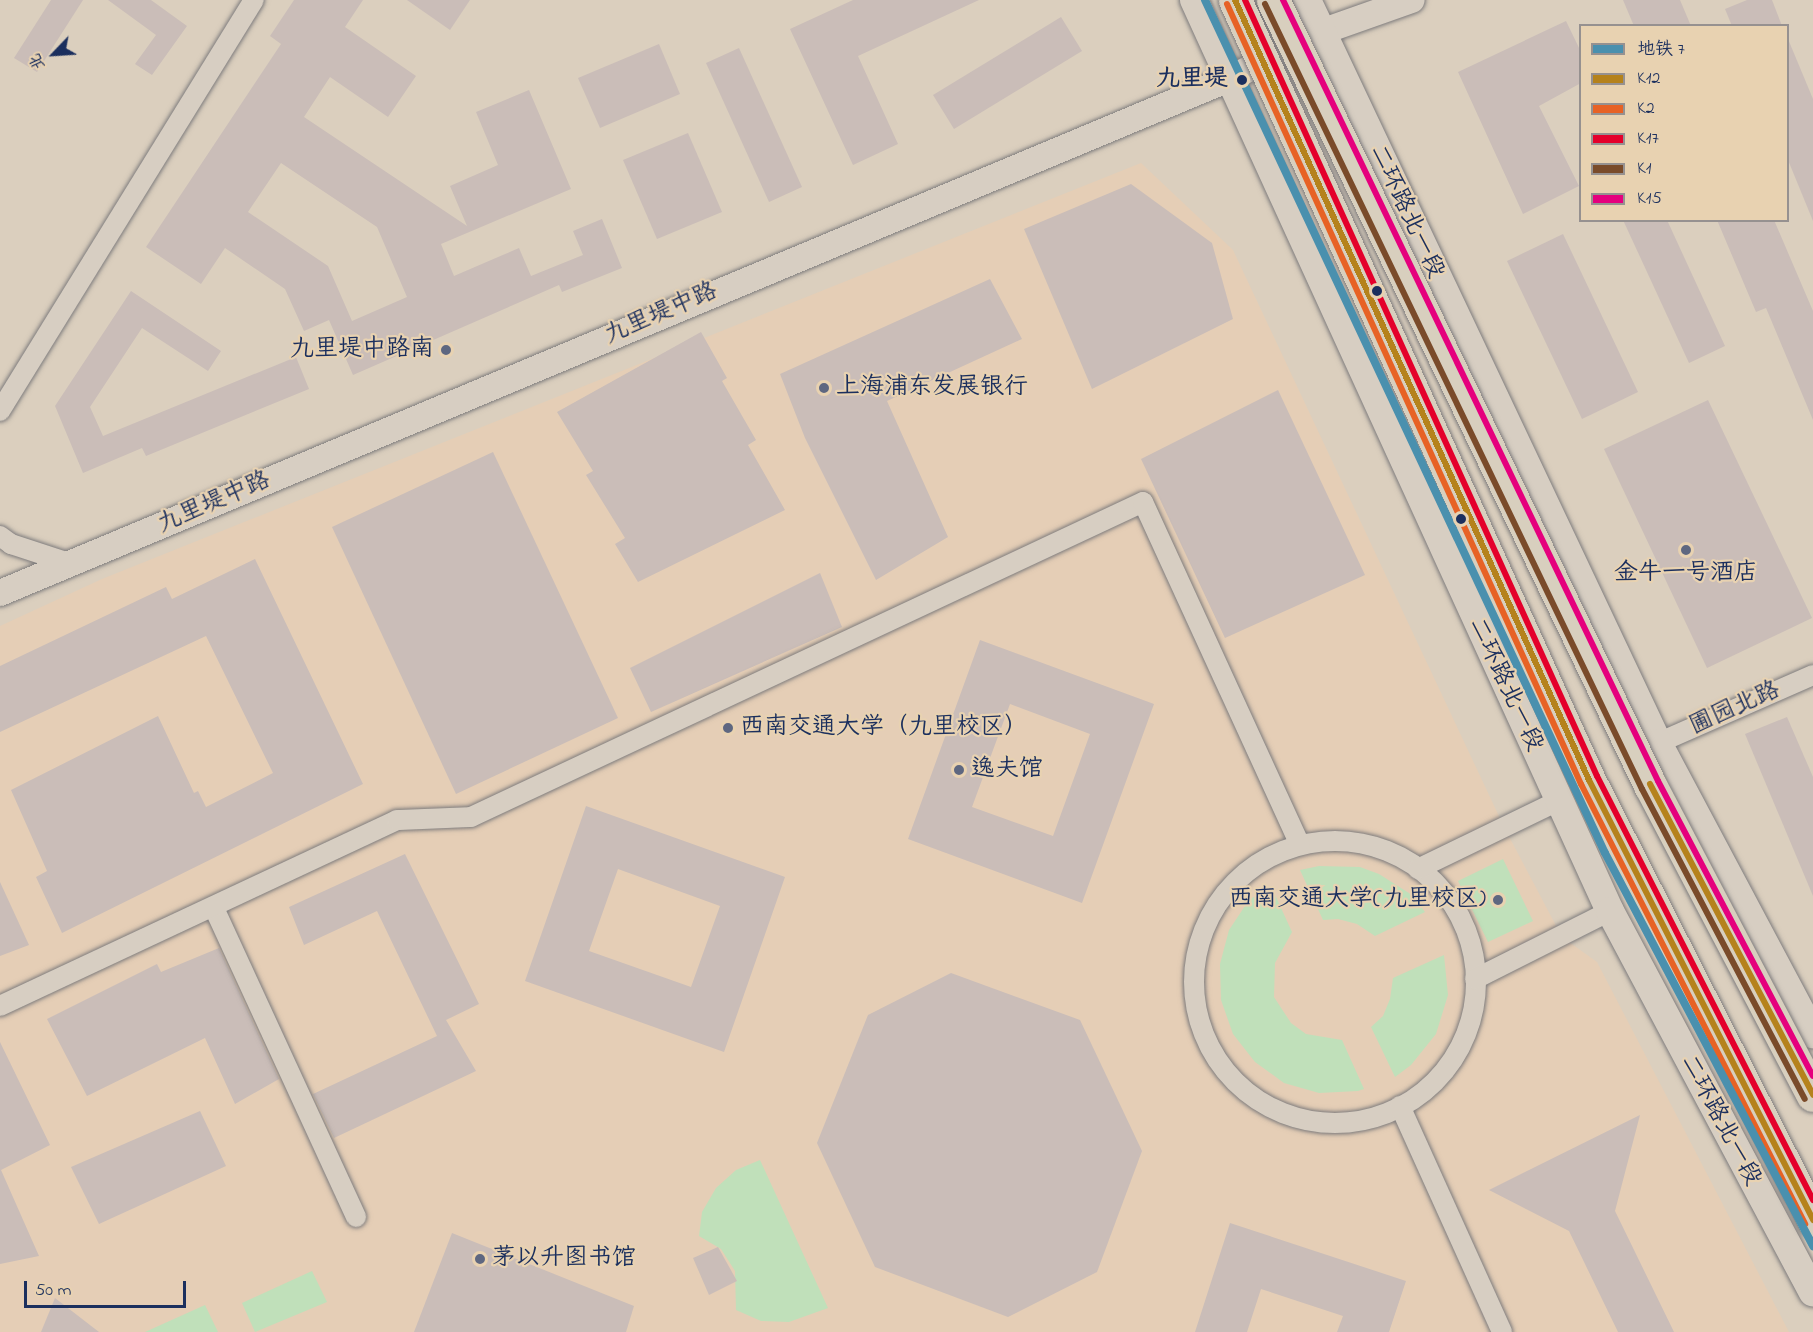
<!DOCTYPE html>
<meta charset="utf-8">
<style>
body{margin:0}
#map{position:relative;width:1813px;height:1332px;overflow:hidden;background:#dbcfbe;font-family:"Indie Flower","LXGW WenKai TC",sans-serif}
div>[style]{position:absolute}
.built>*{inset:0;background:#e5ceb6}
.green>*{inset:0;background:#c0e0ba}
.building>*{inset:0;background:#cabdb8}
.roads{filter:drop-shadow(0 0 2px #7e7c7d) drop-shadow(0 0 2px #7e7c7d)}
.minor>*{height:20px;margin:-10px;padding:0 10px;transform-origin:10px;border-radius:10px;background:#d7cec2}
.minor>.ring{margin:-10px;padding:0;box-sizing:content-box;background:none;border:20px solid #d7cec2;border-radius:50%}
.tertiary>*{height:26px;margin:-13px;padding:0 13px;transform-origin:13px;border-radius:13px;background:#d7cec2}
.secondary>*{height:28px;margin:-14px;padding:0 14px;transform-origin:14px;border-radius:14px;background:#d7cec2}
.bridges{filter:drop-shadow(0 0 2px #7e7c7d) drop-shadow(0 0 2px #7e7c7d)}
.trunk-bridge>*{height:33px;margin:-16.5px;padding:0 16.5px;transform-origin:16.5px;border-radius:16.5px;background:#d8cfbe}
.bus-1>*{height:6px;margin:-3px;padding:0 3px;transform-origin:3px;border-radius:3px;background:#b5821c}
.bus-2>*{height:6px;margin:-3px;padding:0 3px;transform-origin:3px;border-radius:3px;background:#e76225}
.bus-3>*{height:6px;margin:-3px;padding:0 3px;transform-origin:3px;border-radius:3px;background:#e4002b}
.bus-4>*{height:6px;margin:-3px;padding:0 3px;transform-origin:3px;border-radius:3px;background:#7a4b2a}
.bus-5>*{height:6px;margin:-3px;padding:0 3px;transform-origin:3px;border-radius:3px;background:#e5007d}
.metro-1>*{height:8px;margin:-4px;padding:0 4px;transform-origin:4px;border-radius:4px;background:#4a90ae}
.dots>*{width:16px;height:16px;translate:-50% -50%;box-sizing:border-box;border:3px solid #e8d2b1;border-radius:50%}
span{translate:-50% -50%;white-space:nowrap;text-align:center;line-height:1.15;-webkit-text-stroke:4.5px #e8d2b1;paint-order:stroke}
.stop-label{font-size:24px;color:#1b2f5e;font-weight:700}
.right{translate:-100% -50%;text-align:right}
.street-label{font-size:24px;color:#1b2f5e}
.poi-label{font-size:24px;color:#1b2f5e}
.left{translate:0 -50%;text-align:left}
.legend{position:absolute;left:1579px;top:24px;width:210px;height:198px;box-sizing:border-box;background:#e8d2b1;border:2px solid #969190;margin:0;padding:8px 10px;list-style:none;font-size:18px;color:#1b2f5e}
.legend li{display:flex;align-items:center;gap:12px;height:30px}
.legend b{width:30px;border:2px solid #969190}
.north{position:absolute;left:24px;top:24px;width:60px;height:60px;-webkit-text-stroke:4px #e8d2b1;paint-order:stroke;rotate:245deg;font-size:16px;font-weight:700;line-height:24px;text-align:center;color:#1b2f5e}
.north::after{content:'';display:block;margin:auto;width:21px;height:27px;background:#1b2f5e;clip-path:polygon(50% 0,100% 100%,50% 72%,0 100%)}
.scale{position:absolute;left:24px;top:1281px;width:162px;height:27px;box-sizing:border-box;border:3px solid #1b2f5e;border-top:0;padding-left:8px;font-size:18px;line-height:21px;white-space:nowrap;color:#1b2f5e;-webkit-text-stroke:4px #e8d2b1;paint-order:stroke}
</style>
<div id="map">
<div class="built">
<i style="clip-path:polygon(1141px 163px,1233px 250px,1505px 829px,1562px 937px,1597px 962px,1789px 1332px,0 1332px,0 626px,102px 579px)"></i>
</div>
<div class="green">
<i style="clip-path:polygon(1503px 859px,1533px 921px,1488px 942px,1458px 881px)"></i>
<i style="clip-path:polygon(1319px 866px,1360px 867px,1379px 874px,1412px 895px,1425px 912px,1375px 936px,1357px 924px,1338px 919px,1323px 920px,1300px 870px)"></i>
<i style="clip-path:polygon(1271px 886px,1292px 932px,1275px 963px,1274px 997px,1291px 1023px,1306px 1034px,1342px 1040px,1364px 1089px,1358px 1091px,1319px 1093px,1284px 1083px,1255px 1062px,1233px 1034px,1221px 1000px,1220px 964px,1229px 930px,1249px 900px)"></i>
<i style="clip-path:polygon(1444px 955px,1448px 995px,1436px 1034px,1411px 1065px,1395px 1077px,1371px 1027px,1383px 1016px,1390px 999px,1393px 978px)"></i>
<i style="clip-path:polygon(760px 1160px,828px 1308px,789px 1322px,761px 1321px,736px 1310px,735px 1271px,721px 1249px,699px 1236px,702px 1212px,716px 1188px,736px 1170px)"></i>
<i style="clip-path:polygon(312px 1271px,327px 1302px,255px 1332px,242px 1303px)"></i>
<i style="clip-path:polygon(205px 1305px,218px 1332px,145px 1332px)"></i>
</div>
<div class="building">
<i style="clip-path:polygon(51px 0,83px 0,37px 72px,14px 58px)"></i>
<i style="clip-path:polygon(108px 0,151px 0,187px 26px,152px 75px,135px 64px,156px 35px)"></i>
<i style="clip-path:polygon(evenodd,294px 0,363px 0,345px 27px,416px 76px,388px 117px,330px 77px,304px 117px,467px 226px,450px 186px,498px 165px,476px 112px,529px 90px,571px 189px,441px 244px,454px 276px,519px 248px,531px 276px,583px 255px,573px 231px,602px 219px,622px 268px,562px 292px,559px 285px,353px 375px,329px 320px,304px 331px,285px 289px,225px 248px,201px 284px,146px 247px,281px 44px,270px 36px,294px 0,281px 163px,377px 227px,407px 297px,352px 321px,328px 266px,248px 212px,281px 163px)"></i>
<i style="clip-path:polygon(407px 0,470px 0,450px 30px)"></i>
<i style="clip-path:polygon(853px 0,979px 0,858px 56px,898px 144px,853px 165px,790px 29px)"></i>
<i style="clip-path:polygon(1623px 0,1680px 0,1691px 26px,1634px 26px)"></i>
<i style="clip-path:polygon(1747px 0,1772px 0,1782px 26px,1732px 26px,1725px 9px)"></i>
<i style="clip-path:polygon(1061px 17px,1082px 51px,954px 129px,933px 95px)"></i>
<i style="clip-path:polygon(1566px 21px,1581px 52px,1581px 83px,1539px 106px,1579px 186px,1523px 214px,1458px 72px)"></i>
<i style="clip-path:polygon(1788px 39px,1813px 99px,1813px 221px,1788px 160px)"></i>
<i style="clip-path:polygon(659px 44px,680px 94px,600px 128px,578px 78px)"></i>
<i style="clip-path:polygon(739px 48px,802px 187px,769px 202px,706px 63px)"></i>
<i style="clip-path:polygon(688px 133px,722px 212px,657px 239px,623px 160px)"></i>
<i style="clip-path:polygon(1131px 184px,1212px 243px,1233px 319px,1092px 389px,1024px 229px)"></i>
<i style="clip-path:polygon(1623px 220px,1667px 220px,1725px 346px,1689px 363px)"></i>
<i style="clip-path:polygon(1717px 220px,1774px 220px,1813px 311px,1813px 420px,1766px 308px,1756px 312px)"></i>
<i style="clip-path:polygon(1563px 234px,1638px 392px,1582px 419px,1507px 261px)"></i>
<i style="clip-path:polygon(990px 279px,1022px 339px,887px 401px,948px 537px,876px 580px,805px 438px,780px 374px)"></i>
<i style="clip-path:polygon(131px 291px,221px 351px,208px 371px,142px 328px,90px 407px,103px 436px,296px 357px,309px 389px,146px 456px,142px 448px,83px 473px,55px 406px)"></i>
<i style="clip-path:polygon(701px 332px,727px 378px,722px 381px,756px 440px,748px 445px,785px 510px,638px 582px,615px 544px,625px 538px,586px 475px,593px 471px,557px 412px)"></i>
<i style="clip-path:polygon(1278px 390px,1365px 575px,1225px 638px,1141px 459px)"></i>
<i style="clip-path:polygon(1708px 400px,1812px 618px,1707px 668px,1604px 449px)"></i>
<i style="clip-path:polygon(493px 452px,618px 718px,456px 794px,332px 527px)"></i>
<i style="clip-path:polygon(255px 559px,363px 784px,62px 933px,36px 877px,47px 871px,11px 790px,158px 716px,194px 793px,198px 791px,206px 807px,273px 773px,206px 636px,0 732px,0 666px,166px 587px,172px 599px)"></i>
<i style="clip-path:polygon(820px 573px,842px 627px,651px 712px,630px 668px)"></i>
<i style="clip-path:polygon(evenodd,980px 640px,1154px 704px,1082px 903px,908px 839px,980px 640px,1010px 704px,1090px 734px,1053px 836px,972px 807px,1010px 704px)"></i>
<i style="clip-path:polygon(1787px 717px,1813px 777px,1813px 896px,1745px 734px)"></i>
<i style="clip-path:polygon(evenodd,586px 806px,785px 877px,724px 1052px,525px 981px,586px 806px,618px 869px,720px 906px,691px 987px,589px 951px,618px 869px)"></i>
<i style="clip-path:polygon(405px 854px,479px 1004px,446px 1020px,476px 1071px,334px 1138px,313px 1094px,437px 1036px,377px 911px,304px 945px,289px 907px)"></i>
<i style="clip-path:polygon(0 882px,29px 945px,0 956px)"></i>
<i style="clip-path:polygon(219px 948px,279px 1079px,235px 1104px,205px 1038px,87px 1096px,47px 1019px,157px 964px,161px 972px)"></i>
<i style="clip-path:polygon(951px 973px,1080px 1020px,1142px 1151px,1097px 1272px,1008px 1317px,875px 1267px,817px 1143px,868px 1015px)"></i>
<i style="clip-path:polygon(0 1042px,50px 1145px,1px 1170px,39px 1256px,0 1264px)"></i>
<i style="clip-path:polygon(200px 1111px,226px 1166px,99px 1224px,71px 1167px)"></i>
<i style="clip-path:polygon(1640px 1115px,1615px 1211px,1674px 1332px,1618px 1332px,1569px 1231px,1489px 1190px)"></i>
<i style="clip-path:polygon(1230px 1223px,1406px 1281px,1389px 1332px,1337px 1332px,1343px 1316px,1261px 1289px,1247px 1332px,1195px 1332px)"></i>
<i style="clip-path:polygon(452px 1233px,634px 1306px,626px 1332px,414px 1332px)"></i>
<i style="clip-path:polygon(718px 1247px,737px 1281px,709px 1295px,693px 1258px)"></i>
<i style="clip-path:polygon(55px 1298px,99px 1332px,41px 1332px)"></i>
</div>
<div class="roads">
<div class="minor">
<i style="left:0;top:411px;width:483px;rotate:-58.3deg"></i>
<i style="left:0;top:536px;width:14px;rotate:36deg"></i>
<i style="left:11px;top:544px;width:61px;rotate:18.1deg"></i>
<i style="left:1658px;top:743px;width:169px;rotate:-23.7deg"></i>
<i class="ring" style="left:1194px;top:841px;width:262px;height:262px"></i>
<i style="left:1418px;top:869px;width:156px;rotate:-25.9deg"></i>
<i style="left:214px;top:908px;width:340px;rotate:65.3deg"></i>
<i style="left:1475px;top:979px;width:151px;rotate:-26.7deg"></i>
<i style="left:0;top:1006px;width:438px;rotate:-25.1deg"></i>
<i style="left:397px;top:820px;width:74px;rotate:-2.3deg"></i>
<i style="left:471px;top:817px;width:742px;rotate:-25.11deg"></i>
<i style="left:1143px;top:502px;width:377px;rotate:65.4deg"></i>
<i style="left:1400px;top:1106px;width:248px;rotate:65.7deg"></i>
</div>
<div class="tertiary">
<i style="left:0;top:593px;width:1332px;rotate:-22.7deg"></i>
<i style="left:1229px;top:79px;width:103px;rotate:-27.1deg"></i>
<i style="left:1321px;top:32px;width:96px;rotate:-19.4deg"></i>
</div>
<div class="secondary">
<i style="left:1194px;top:0;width:1001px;rotate:65.46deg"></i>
<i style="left:1610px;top:911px;width:432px;rotate:62deg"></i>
<i style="left:1307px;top:0;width:822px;rotate:64.71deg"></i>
<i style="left:1658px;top:743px;width:330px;rotate:62deg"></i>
</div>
</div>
<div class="bridges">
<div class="trunk-bridge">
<i style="left:1235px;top:0;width:857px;rotate:65.59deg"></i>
<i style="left:1589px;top:780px;width:494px;rotate:63deg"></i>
<i style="left:1273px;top:0;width:871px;rotate:64.35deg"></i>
<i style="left:1650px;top:785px;width:350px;rotate:62.3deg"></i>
</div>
</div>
<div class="bus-1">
<i style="left:1235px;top:0;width:857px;rotate:65.59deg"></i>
<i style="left:1589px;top:780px;width:494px;rotate:63deg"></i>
<i style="left:1650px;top:784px;width:351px;rotate:62.3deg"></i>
</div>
<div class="bus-2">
<i style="left:1227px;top:4px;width:857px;rotate:65.59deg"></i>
<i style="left:1581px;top:784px;width:494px;rotate:63deg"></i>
</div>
<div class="bus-3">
<i style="left:1245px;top:0;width:852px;rotate:65.6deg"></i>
<i style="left:1597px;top:776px;width:476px;rotate:63deg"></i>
</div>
<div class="bus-4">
<i style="left:1265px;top:4px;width:871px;rotate:64.35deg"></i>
<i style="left:1642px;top:789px;width:350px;rotate:62.3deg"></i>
</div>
<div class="bus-5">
<i style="left:1283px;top:0;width:866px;rotate:64.35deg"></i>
<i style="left:1658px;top:781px;width:333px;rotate:62.3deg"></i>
</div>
<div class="metro-1">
<i style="left:1205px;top:0;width:942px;rotate:64.88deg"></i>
<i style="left:1605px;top:853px;width:445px;rotate:62.1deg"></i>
</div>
<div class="dots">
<i style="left:1242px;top:80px;background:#1b2f5e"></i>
<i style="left:1377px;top:291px;background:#1b2f5e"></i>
<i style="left:446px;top:350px;background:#5e6780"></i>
<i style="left:824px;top:388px;background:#5e6780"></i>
<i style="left:1461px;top:519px;background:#1b2f5e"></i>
<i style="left:1686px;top:550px;background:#5e6780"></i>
<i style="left:728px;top:728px;background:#5e6780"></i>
<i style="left:959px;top:770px;background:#5e6780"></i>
<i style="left:1498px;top:900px;background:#5e6780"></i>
<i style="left:480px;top:1259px;background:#5e6780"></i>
</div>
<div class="stop-label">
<span class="right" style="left:1228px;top:80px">九里堤</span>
</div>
<div class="street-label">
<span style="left:1406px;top:212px;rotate:65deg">二环路北一段</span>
<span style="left:661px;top:314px;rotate:-23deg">九里堤中路</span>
<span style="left:214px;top:503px;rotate:-23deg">九里堤中路</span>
<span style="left:1505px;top:685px;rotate:65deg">二环路北一段</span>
<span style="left:1735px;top:709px;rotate:-24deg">圃园北路</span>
<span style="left:1720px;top:1121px;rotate:62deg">二环路北一段</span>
</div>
<div class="poi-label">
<span class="right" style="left:434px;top:350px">九里堤中路南</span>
<span class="left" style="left:836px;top:388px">上海浦东发展银行</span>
<span style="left:1686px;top:574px">金牛一号酒店</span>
<span class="left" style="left:740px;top:728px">西南交通大学（九里校区）</span>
<span class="left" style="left:971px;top:770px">逸夫馆</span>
<span class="right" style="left:1486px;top:900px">西南交通大学(九里校区)</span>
<span class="left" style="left:492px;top:1259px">茅以升图书馆</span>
</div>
<ul class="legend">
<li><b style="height:8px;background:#4a90ae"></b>地铁 7</li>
<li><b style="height:8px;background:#b5821c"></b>K12</li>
<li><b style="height:8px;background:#e76225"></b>K2</li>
<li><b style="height:8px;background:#e4002b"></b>K17</li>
<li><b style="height:8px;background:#7a4b2a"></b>K1</li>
<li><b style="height:8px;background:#e5007d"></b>K15</li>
</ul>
<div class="north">北</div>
<div class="scale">50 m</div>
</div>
